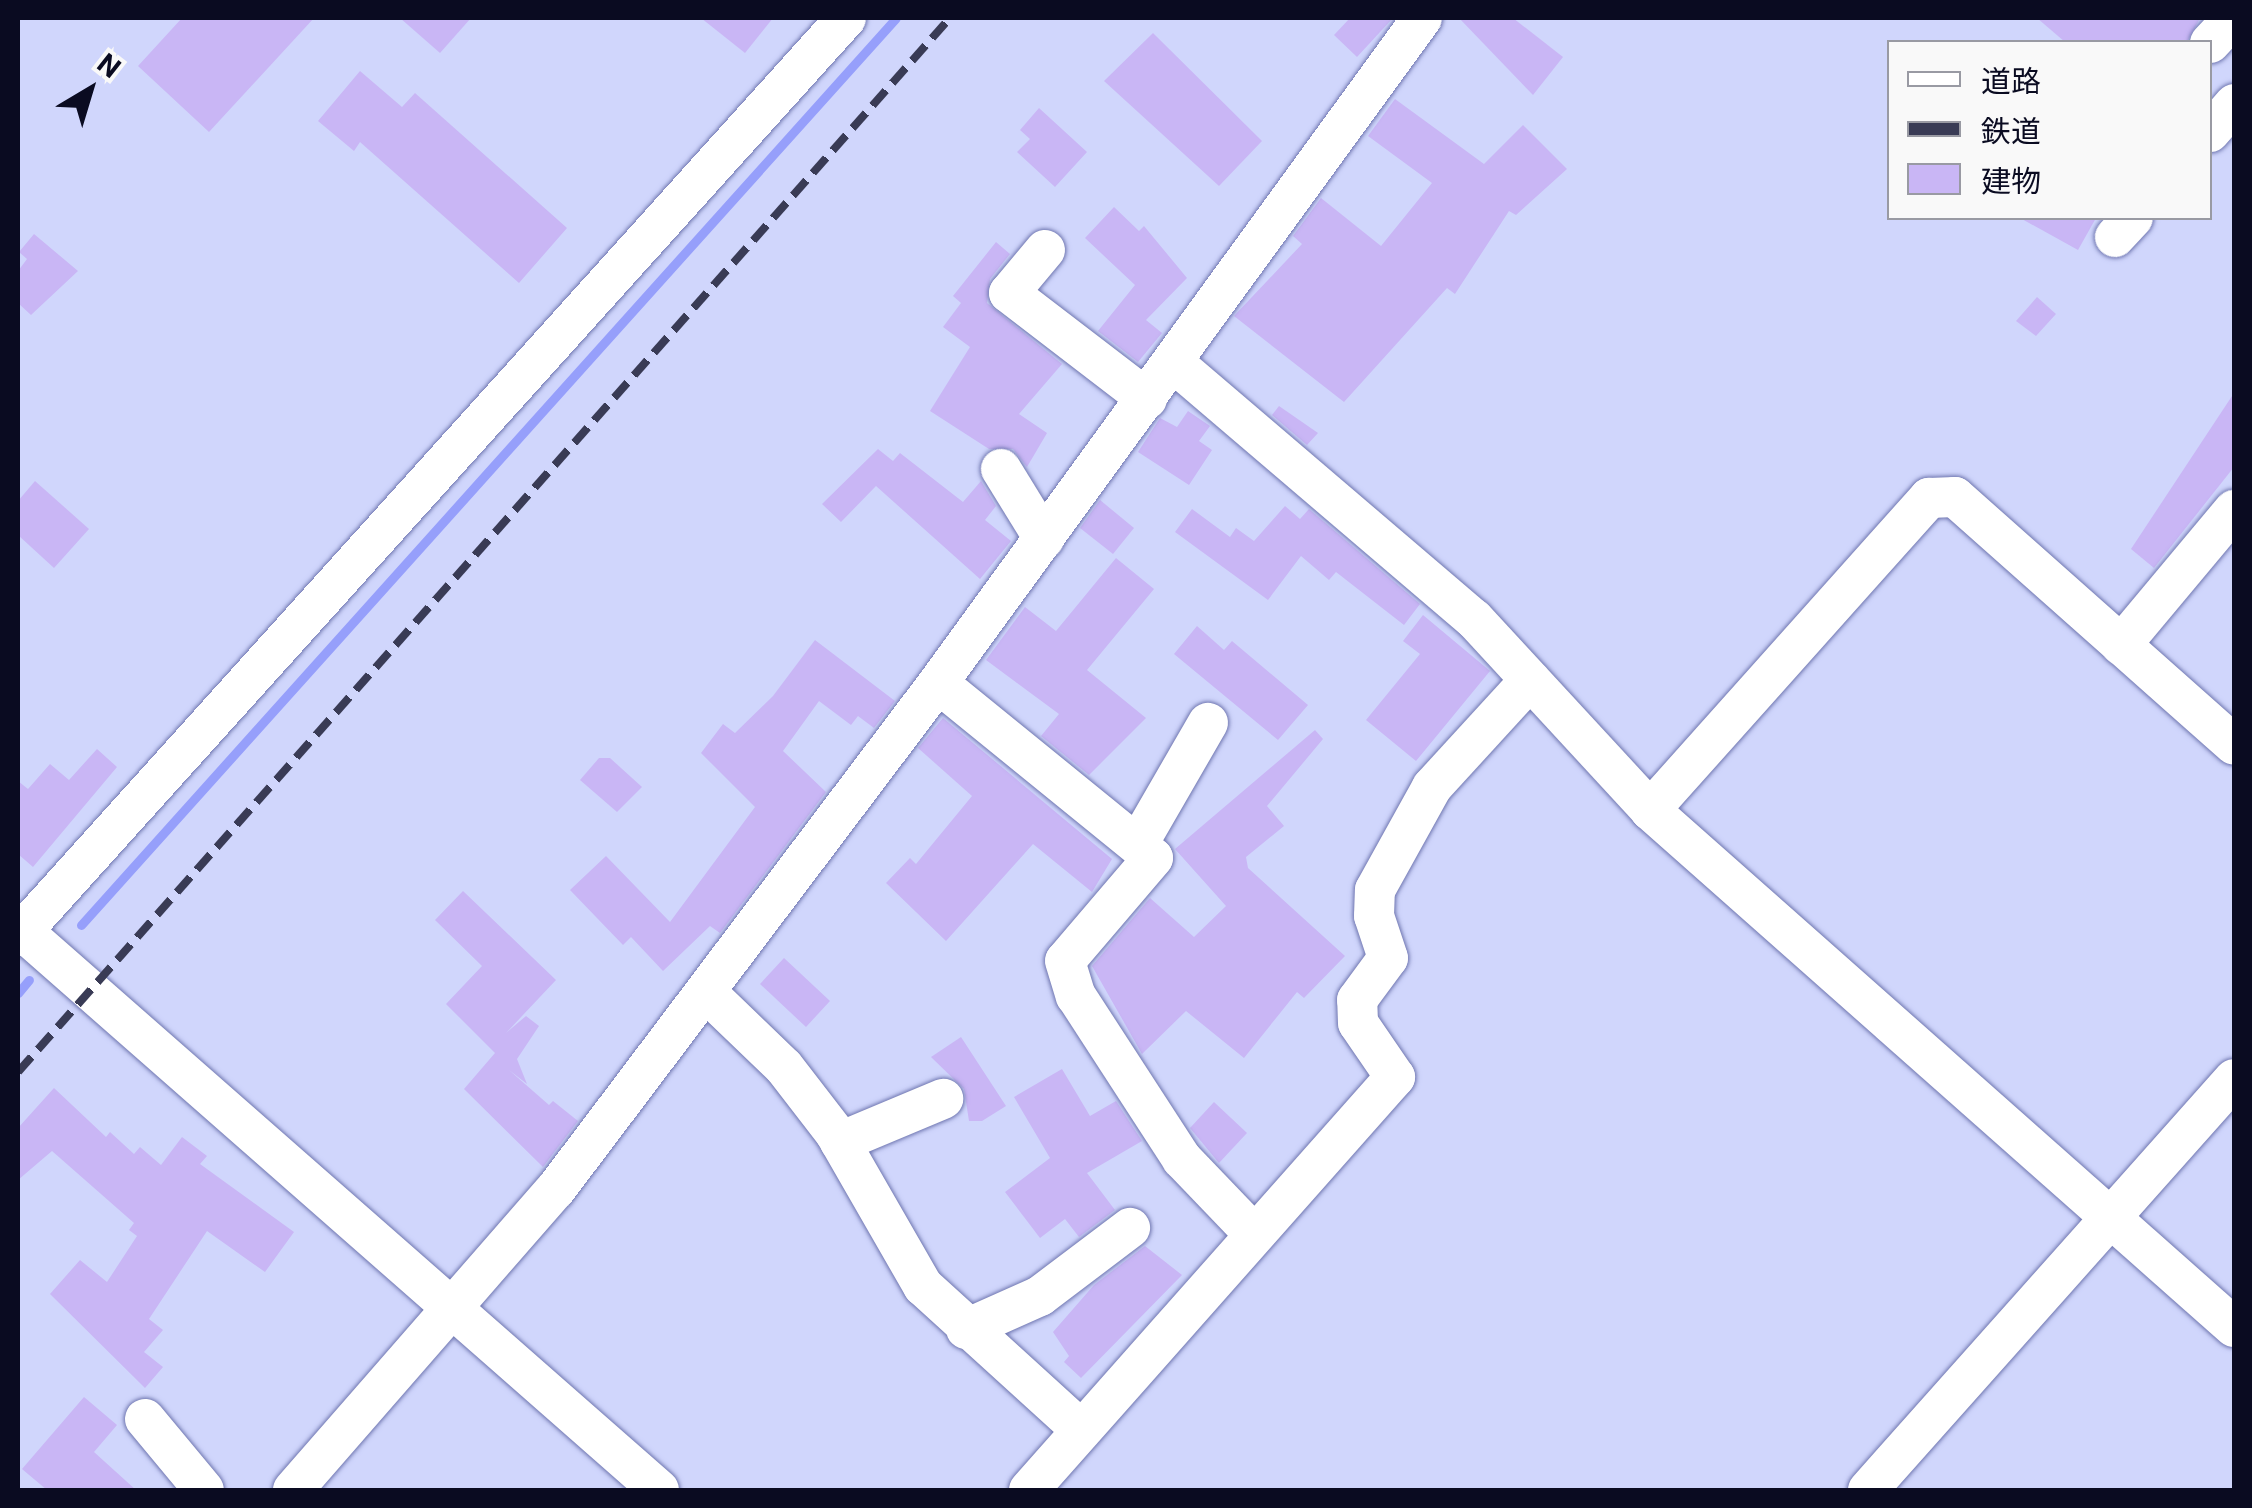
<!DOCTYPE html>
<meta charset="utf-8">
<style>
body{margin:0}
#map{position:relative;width:2252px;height:1508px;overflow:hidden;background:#d0d6fc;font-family:Roboto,"Noto Sans JP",sans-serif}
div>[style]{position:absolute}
.stream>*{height:9px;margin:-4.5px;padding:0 4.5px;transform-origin:4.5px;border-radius:4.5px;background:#969ffb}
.building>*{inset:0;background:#c9b6f5}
.roads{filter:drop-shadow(0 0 2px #6f76b0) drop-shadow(0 0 2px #6f76b0)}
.minor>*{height:40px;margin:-20px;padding:0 20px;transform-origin:20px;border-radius:20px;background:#fff}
.rail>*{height:8px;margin-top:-4px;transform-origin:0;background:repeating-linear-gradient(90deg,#393b55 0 20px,transparent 0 30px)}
span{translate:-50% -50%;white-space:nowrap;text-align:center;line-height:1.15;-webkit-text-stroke:9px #f9f9f9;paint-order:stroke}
.frame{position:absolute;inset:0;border:20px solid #0a0b21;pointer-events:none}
.legend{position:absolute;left:1887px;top:40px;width:325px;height:180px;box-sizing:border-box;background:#f9f9f9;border:2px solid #999aa3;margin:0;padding:12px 18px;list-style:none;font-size:30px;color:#0a0b21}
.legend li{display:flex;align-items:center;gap:20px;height:50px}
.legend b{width:50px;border:2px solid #999aa3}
.north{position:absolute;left:40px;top:40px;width:100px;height:100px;-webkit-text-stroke:8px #f9f9f9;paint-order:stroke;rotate:38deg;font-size:28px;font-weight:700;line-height:40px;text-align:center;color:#0a0b21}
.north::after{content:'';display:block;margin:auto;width:35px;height:45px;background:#0a0b21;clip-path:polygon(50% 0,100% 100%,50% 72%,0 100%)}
</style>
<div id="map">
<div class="stream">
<i style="left:81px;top:925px;width:1219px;rotate:-48.06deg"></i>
<i style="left:18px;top:993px;width:17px;rotate:-50deg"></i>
</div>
<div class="building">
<i style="clip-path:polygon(182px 18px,314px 18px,209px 132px,138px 66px)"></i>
<i style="clip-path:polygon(400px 18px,471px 18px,440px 53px)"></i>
<i style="clip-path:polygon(701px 18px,773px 18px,745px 53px)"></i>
<i style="clip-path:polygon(1350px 18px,1393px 18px,1357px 57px,1334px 35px)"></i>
<i style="clip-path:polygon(1459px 18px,1513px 18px,1563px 57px,1533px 95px)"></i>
<i style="clip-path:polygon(2037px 18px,2197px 18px,2199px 20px,2187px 42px,2065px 42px)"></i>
<i style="clip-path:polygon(1153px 33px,1262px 141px,1219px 186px,1104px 81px)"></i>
<i style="clip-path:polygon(360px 71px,402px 107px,415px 93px,567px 228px,519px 283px,360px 142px,354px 151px,318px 121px)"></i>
<i style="clip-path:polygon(1395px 99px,1484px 164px,1523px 125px,1567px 169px,1516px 215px,1509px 211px,1455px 294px,1447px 288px,1344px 402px,1234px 316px,1302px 244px,1293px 236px,1321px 198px,1381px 246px,1432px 183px,1368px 136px)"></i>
<i style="clip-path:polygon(1039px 108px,1087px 152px,1055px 187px,1017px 152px,1030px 139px,1020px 130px)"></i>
<i style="clip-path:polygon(1114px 207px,1139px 231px,1144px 226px,1187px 278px,1146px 320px,1162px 333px,1138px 362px,1098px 331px,1135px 285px,1085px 238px)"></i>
<i style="clip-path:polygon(2020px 218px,2096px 218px,2078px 250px)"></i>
<i style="clip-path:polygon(34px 234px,78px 271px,31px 315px,18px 303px,18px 271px,27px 259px,19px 252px)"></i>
<i style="clip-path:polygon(996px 242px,1010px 254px,990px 279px,987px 303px,1062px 364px,1019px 414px,1047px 433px,1027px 467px,1013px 449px,989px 449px,930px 411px,970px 347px,943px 327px,961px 303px,953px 296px)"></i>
<i style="clip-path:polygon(2037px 297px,2056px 314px,2036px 336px,2016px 321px)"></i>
<i style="clip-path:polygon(2234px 393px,2234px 467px,2154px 568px,2131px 549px)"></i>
<i style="clip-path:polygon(1279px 406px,1318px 433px,1307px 445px,1272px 415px)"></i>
<i style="clip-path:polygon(1188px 411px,1210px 426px,1199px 441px,1212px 450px,1189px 485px,1138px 452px,1160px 418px,1177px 427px)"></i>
<i style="clip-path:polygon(878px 449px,893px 461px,900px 453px,963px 502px,981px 481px,996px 506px,985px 520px,1011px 541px,980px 579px,876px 486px,841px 522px,822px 504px)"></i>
<i style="clip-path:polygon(35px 481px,89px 529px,54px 568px,18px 535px,18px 501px)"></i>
<i style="clip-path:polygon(1100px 500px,1134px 528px,1113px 554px,1080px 528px)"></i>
<i style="clip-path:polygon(1285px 506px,1300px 519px,1309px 509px,1420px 604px,1404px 625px,1336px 572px,1329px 580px,1301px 556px,1268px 600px,1175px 532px,1192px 509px,1230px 537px,1236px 528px,1254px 541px)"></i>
<i style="clip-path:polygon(1116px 558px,1154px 589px,1087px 670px,1146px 718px,1089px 775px,1041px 736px,1059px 714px,986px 660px,1025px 607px,1056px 631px)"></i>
<i style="clip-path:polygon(1423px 615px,1490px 671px,1416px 761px,1366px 720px,1420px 654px,1403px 641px)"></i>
<i style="clip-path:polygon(1197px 626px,1224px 650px,1232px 641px,1308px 705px,1278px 740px,1174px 654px)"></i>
<i style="clip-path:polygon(815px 640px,895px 701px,874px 728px,858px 716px,851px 725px,819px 701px,783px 751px,826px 792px,720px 933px,710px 926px,663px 971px,631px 937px,623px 945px,570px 890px,606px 856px,670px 922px,755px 807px,701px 753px,723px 724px,735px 733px,773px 696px)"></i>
<i style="clip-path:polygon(943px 718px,1112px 859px,1092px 892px,1033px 844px,946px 941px,886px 883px,910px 858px,916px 864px,972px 796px,918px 748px)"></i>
<i style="clip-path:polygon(1315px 730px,1323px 739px,1267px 806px,1284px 826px,1246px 857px,1248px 868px,1345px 956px,1304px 998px,1297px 992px,1244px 1058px,1186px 1011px,1142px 1054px,1092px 966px,1150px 898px,1194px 937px,1226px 906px,1175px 849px)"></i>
<i style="clip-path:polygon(97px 749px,117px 767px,33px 867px,18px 854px,18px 781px,28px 789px,50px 764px,69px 780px)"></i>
<i style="clip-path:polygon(599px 758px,610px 758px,642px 787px,617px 812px,580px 780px)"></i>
<i style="clip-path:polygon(463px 891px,556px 980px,506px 1033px,526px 1016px,539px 1026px,517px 1059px,527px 1084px,509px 1070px,549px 1105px,553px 1101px,578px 1121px,543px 1167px,464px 1089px,495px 1053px,446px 1004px,482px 966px,435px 920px)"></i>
<i style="clip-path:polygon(784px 958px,830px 1001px,806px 1027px,760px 984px)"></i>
<i style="clip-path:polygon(961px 1037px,1006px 1106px,982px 1121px,969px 1121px,964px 1089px,931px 1057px)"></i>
<i style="clip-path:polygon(1062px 1069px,1090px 1116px,1116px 1101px,1142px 1141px,1087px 1173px,1115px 1210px,1079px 1237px,1065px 1219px,1040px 1238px,1005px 1192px,1050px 1158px,1014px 1097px)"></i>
<i style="clip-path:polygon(54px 1088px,106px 1137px,110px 1132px,134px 1154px,140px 1147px,161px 1165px,182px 1137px,207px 1156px,200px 1164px,294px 1232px,265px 1272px,207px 1231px,149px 1319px,163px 1330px,144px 1352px,163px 1367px,145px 1388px,50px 1294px,80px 1260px,107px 1282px,137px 1236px,129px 1230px,134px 1223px,52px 1151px,18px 1180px,18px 1128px)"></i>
<i style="clip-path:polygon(1214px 1102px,1247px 1133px,1219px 1163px,1190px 1128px)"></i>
<i style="clip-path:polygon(1145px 1246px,1182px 1275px,1081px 1378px,1064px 1362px,1069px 1356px,1053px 1332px,1094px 1285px)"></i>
<i style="clip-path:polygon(84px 1397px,117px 1425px,94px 1452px,136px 1490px,47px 1490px,22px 1469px)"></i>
</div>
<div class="roads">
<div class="minor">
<i style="left:2210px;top:43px;width:34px;rotate:-47deg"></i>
<i style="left:2210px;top:132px;width:37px;rotate:-49deg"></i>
<i style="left:2115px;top:237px;width:26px;rotate:-47deg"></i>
<i style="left:1045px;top:250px;width:56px;rotate:129.9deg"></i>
<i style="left:1009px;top:293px;width:174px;rotate:37.5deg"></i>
<i style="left:1174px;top:363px;width:394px;rotate:40.5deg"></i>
<i style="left:1474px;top:619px;width:260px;rotate:47.3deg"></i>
<i style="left:1650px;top:810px;width:780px;rotate:41.52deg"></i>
<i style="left:1001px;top:469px;width:82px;rotate:58.4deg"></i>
<i style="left:2121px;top:645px;width:176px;rotate:-50.1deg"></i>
<i style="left:938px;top:683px;width:277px;rotate:39.1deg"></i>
<i style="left:1153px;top:858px;width:135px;rotate:130.5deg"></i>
<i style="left:1065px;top:961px;width:37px;rotate:73deg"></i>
<i style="left:1076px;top:996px;width:194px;rotate:57deg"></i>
<i style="left:1182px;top:1159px;width:101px;rotate:46.2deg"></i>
<i style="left:1650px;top:810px;width:419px;rotate:-48.2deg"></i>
<i style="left:1929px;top:498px;width:26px;rotate:-2deg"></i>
<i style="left:1955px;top:497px;width:373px;rotate:41.6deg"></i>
<i style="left:1138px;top:844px;width:140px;rotate:-60deg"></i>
<i style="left:18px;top:927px;width:853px;rotate:41.29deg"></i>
<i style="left:18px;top:936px;width:1236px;rotate:-47.95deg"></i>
<i style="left:706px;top:992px;width:108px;rotate:43.9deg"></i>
<i style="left:784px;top:1067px;width:83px;rotate:52.3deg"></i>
<i style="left:835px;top:1133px;width:177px;rotate:60.1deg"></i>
<i style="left:923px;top:1286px;width:214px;rotate:42.3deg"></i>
<i style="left:840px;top:1142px;width:112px;rotate:-22.7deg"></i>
<i style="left:966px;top:1329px;width:81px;rotate:-24deg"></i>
<i style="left:1040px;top:1296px;width:113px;rotate:-37.1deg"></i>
<i style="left:145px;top:1419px;width:92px;rotate:50.3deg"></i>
<i style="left:293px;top:1490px;width:400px;rotate:-48.9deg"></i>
<i style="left:556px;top:1189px;width:634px;rotate:-52.95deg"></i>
<i style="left:938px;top:683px;width:822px;rotate:-53.95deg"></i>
<i style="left:1029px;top:1490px;width:552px;rotate:-48.45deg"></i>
<i style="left:1395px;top:1077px;width:65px;rotate:-124.4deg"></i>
<i style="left:1358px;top:1023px;width:23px;rotate:-92deg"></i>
<i style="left:1357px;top:1000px;width:52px;rotate:-53.6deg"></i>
<i style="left:1388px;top:958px;width:44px;rotate:-108.4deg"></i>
<i style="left:1374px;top:916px;width:26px;rotate:-88deg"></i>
<i style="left:1375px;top:890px;width:118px;rotate:-61deg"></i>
<i style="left:1432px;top:787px;width:145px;rotate:-47.5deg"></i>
<i style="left:1868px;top:1490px;width:550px;rotate:-48.31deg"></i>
</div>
</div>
<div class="rail">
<i style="left:18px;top:1072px;width:1407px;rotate:-48.52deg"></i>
</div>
<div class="frame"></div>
<ul class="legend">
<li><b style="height:12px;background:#fff"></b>道路</li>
<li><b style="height:12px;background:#393b55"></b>鉄道</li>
<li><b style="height:28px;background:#c9b6f5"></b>建物</li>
</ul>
<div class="north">N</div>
</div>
